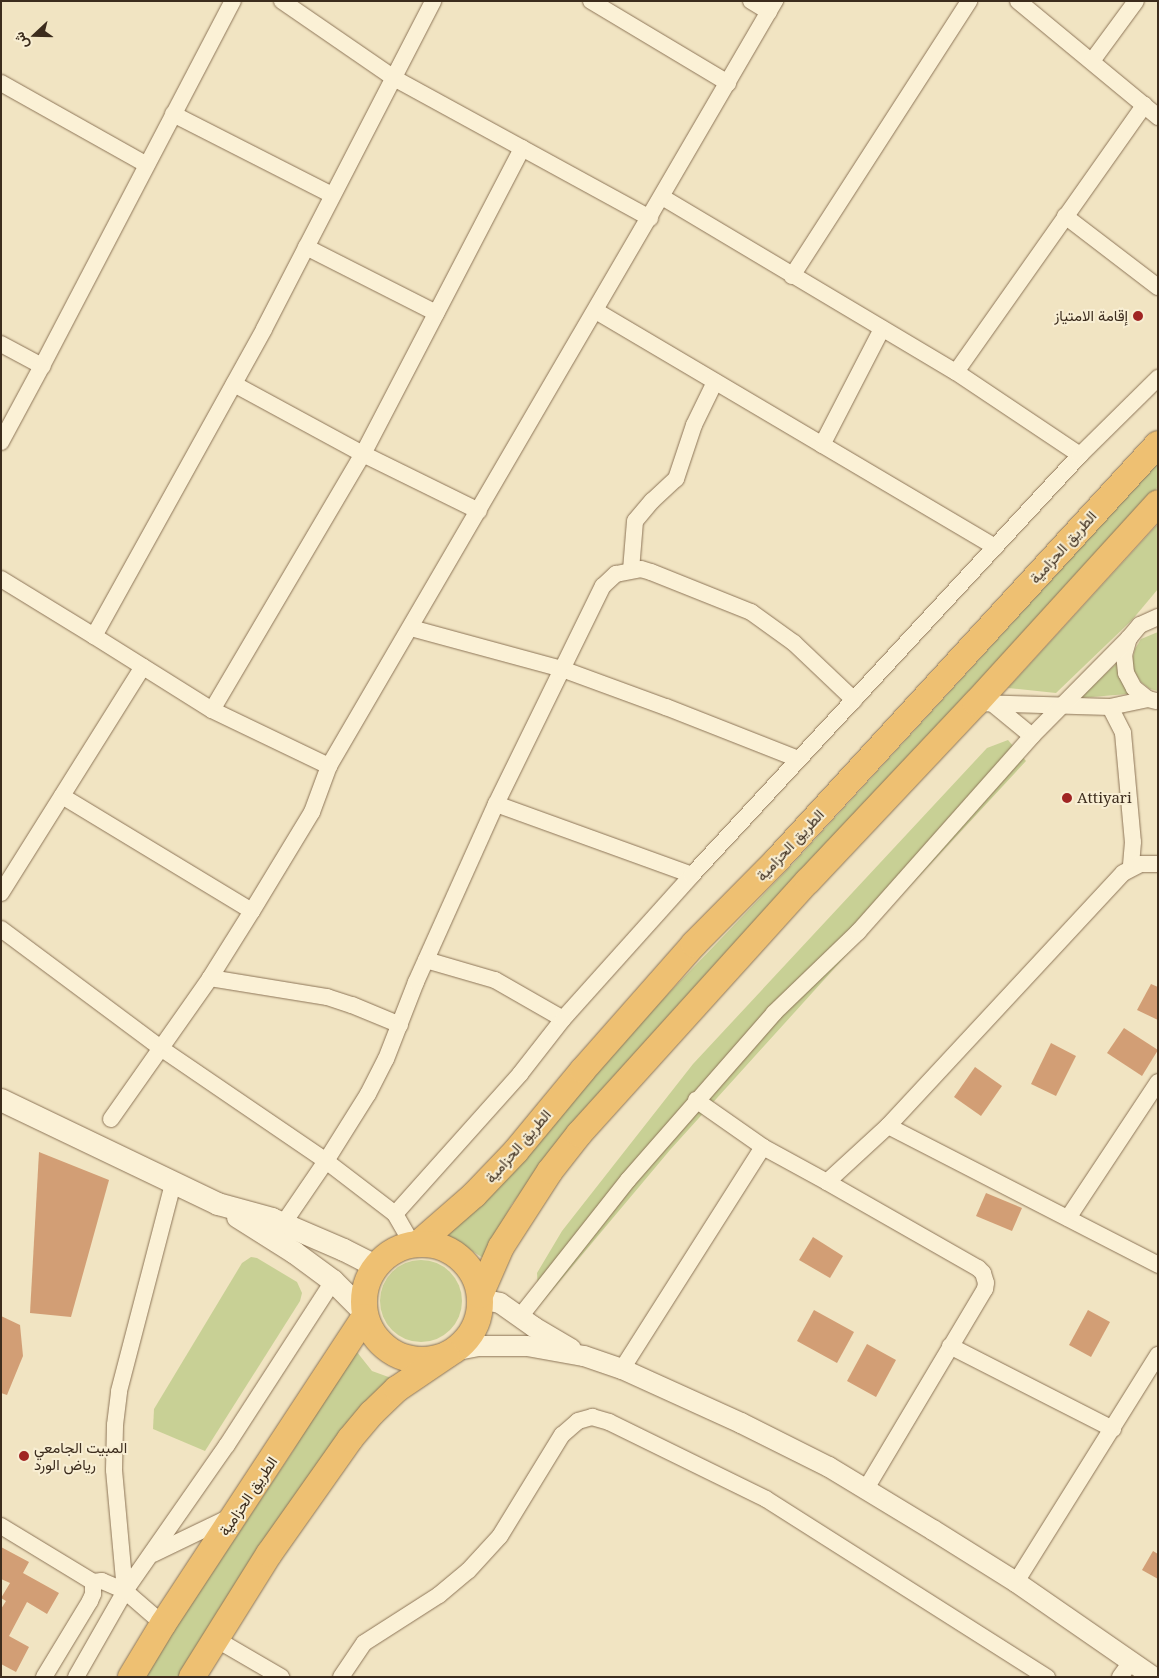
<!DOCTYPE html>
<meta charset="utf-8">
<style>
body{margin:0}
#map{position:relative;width:1159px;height:1678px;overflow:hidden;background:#f1e4c2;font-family:"Noto Serif",Vazirmatn,serif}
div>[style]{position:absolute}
.green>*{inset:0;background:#c8d095}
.round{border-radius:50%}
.building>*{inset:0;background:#d29e75}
.roads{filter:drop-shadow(0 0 1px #8d7558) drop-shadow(0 0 1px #8d7558)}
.minor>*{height:16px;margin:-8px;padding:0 8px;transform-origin:8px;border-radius:8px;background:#fbf1d6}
.tertiary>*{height:20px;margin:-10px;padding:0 10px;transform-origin:10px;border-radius:10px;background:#fbf1d6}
.secondary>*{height:22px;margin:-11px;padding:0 11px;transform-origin:11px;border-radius:11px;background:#fbf1d6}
.trunk>*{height:26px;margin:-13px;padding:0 13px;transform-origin:13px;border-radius:13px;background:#eec072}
.trunk>.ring{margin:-13px;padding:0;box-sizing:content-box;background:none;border:26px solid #eec072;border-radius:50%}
.dots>*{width:14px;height:14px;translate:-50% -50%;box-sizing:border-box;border:2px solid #f8eed3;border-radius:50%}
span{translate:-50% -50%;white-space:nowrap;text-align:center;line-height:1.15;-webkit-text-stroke:4px #f8eed3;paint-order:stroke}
.poi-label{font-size:15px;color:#3c2c1d}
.right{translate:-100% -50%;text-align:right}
.left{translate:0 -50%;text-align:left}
.street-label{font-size:15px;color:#3c2c1d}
.frame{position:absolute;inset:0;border:2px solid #3c2c1d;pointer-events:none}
.north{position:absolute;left:10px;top:10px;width:50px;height:50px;-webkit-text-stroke:4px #f8eed3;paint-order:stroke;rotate:249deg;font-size:14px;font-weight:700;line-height:20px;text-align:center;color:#3c2c1d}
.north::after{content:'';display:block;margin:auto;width:18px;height:22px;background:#3c2c1d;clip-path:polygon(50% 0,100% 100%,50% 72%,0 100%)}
</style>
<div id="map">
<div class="green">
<i style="clip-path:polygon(1158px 463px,1158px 487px,570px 1130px,512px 1204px,483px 1258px,446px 1234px,493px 1194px,641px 1022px,789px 868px)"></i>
<i style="clip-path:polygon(1158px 524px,1158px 589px,1132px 620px,1056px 693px,1008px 688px)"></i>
<i style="clip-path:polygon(1158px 632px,1158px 691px,1150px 689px,1141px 682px,1134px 672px,1132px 661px,1135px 649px,1141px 639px)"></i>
<i style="clip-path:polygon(1120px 660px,1139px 693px,1080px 698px)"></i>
<i style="clip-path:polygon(1008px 740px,1026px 761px,860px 940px,670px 1150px,539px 1306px,537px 1273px,562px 1231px,693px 1064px,987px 748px)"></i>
<i style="clip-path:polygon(251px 1257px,257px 1258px,297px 1282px,302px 1293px,300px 1301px,205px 1451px,153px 1429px,154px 1409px,242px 1263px)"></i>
<i class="round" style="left:380px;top:1260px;width:82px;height:82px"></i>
<i style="clip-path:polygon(353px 1347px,372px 1371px,394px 1379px,182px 1677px,146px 1677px,177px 1626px,293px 1451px)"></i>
</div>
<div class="building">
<i style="clip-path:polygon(1151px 984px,1158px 987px,1158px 1020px,1137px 1010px)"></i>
<i style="clip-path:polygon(1124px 1028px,1158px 1050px,1142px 1076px,1107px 1053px)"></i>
<i style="clip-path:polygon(1051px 1043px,1076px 1056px,1056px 1096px,1031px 1084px)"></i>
<i style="clip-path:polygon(975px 1067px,1002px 1086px,981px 1116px,954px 1097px)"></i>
<i style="clip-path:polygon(39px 1152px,109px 1180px,71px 1317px,30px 1313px)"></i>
<i style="clip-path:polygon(986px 1193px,1022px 1208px,1012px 1231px,976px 1216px)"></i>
<i style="clip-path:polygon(813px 1237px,843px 1256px,830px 1278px,799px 1260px)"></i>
<i style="clip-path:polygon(814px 1310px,854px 1332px,837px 1363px,797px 1341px)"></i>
<i style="clip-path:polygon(1088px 1310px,1110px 1322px,1091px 1357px,1069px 1345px)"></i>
<i style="clip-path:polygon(1px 1316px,20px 1325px,23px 1356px,7px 1395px,1px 1393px)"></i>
<i style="clip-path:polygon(867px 1344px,896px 1360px,876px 1397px,847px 1381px)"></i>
<i style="clip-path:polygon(1px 1547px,29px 1562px,23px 1573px,59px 1593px,47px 1614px,27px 1602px,9px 1636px,29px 1647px,16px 1672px,1px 1664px,1px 1609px,6px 1601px,1px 1598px,10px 1583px,1px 1579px)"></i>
<i style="clip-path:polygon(1153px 1551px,1158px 1554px,1158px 1579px,1142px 1570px)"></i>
</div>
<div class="roads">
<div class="minor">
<i style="left:282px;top:1px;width:136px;rotate:34.5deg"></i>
<i style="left:394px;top:78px;width:292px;rotate:28.7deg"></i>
<i style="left:591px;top:1px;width:160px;rotate:30.9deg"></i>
<i style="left:751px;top:1px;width:21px;rotate:31deg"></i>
<i style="left:1018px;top:1px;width:182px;rotate:39.6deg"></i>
<i style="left:1092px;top:61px;width:74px;rotate:-53.7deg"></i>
<i style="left:1px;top:83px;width:167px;rotate:29.3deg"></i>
<i style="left:173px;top:114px;width:178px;rotate:27deg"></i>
<i style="left:662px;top:197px;width:342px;rotate:30.8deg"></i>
<i style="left:956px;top:372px;width:149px;rotate:33.8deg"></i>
<i style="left:1065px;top:216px;width:117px;rotate:37.4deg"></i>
<i style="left:306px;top:247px;width:146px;rotate:26.9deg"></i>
<i style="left:792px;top:276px;width:327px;rotate:-57.2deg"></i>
<i style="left:596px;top:311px;width:464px;rotate:30.6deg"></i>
<i style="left:1px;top:344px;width:47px;rotate:28.2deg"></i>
<i style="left:42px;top:366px;width:412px;rotate:-62.4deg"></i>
<i style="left:956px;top:372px;width:327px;rotate:-54.8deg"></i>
<i style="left:234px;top:384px;width:147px;rotate:28.5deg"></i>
<i style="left:363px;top:454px;width:129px;rotate:26.2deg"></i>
<i style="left:1px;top:442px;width:86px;rotate:-61.7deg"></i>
<i style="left:822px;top:445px;width:131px;rotate:-62.7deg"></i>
<i style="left:631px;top:570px;width:49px;rotate:-85.3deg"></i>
<i style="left:635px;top:521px;width:26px;rotate:-50deg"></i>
<i style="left:652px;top:501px;width:33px;rotate:-43deg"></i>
<i style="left:676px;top:479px;width:57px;rotate:-71.6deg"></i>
<i style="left:694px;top:425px;width:48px;rotate:-64deg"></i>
<i style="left:1px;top:579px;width:109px;rotate:31.5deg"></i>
<i style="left:94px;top:636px;width:351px;rotate:-61deg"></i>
<i style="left:264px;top:329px;width:369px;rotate:-62.7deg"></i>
<i style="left:411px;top:628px;width:156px;rotate:15.2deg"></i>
<i style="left:562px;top:669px;width:111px;rotate:20.1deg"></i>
<i style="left:666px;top:707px;width:142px;rotate:21.5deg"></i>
<i style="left:94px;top:636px;width:139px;rotate:32.1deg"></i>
<i style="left:212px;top:710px;width:297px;rotate:-59.5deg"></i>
<i style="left:363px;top:454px;width:345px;rotate:-62.5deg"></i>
<i style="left:1156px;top:701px;width:8px;rotate:-166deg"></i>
<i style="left:1148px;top:699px;width:18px;rotate:-142deg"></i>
<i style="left:1134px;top:688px;width:17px;rotate:-118deg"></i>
<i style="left:1126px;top:673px;width:18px;rotate:-96deg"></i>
<i style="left:1124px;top:655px;width:18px;rotate:-74deg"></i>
<i style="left:1129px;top:638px;width:17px;rotate:-50deg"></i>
<i style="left:1140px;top:625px;width:20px;rotate:-24deg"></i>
<i style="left:976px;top:703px;width:134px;rotate:1.7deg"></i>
<i style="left:1110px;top:707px;width:39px;rotate:-12deg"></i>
<i style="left:993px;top:704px;width:50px;rotate:39.4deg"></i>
<i style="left:1110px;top:707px;width:29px;rotate:63deg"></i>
<i style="left:1123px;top:733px;width:109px;rotate:84.8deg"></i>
<i style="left:1133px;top:842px;width:25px;rotate:95deg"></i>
<i style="left:212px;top:710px;width:130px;rotate:25.6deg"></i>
<i style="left:329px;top:766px;width:886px;rotate:-59.76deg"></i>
<i style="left:62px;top:796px;width:222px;rotate:31.2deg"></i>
<i style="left:496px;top:804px;width:208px;rotate:19.9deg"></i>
<i style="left:1px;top:893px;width:267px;rotate:-57.9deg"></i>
<i style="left:1px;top:929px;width:201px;rotate:36.7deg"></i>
<i style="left:162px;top:1049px;width:199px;rotate:34.3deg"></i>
<i style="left:326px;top:1161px;width:87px;rotate:37.5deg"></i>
<i style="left:395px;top:1214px;width:36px;rotate:60deg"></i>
<i style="left:426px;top:960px;width:72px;rotate:16.2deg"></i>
<i style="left:495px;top:980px;width:78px;rotate:29.8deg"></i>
<i style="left:210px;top:978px;width:119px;rotate:9.2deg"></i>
<i style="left:327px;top:997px;width:26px;rotate:18deg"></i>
<i style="left:352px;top:1005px;width:52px;rotate:22.6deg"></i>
<i style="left:696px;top:1100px;width:82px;rotate:35deg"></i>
<i style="left:763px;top:1147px;width:73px;rotate:28.7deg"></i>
<i style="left:827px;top:1182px;width:83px;rotate:-42.6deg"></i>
<i style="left:888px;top:1126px;width:345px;rotate:-47.1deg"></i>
<i style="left:1123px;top:873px;width:20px;rotate:-27deg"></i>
<i style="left:1141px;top:864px;width:17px"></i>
<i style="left:111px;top:1119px;width:172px;rotate:-54.9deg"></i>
<i style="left:210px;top:978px;width:79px;rotate:-57.9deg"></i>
<i style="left:252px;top:911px;width:116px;rotate:-58.8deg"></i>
<i style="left:312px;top:812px;width:49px;rotate:-69.7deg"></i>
<i style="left:888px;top:1126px;width:304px;rotate:27.2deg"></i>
<i style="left:827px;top:1182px;width:174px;rotate:29.7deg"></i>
<i style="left:978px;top:1268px;width:7px;rotate:45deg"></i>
<i style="left:983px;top:1273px;width:10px;rotate:73deg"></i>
<i style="left:986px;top:1283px;width:6px;rotate:99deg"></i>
<i style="left:985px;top:1289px;width:233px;rotate:120.8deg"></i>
<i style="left:395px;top:1214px;width:188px;rotate:-48.2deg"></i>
<i style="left:520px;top:1074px;width:70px;rotate:-52deg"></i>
<i style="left:563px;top:1019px;width:193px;rotate:-48.1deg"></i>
<i style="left:692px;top:875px;width:572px;rotate:-47.27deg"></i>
<i style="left:1080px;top:455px;width:110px;rotate:-44.6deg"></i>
<i style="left:1068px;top:1218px;width:163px;rotate:-56.5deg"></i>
<i style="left:283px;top:1224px;width:76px;rotate:-55.7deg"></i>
<i style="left:326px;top:1161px;width:79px;rotate:-57.9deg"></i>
<i style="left:368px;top:1094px;width:39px;rotate:-63deg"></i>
<i style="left:386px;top:1059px;width:83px;rotate:-68.7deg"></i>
<i style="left:416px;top:982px;width:195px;rotate:-65.8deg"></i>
<i style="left:496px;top:804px;width:243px;rotate:-63.9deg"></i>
<i style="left:603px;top:586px;width:18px;rotate:-43deg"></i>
<i style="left:616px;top:574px;width:25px;rotate:-11deg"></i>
<i style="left:641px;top:569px;width:10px;rotate:17deg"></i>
<i style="left:651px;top:572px;width:108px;rotate:21.8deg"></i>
<i style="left:751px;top:612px;width:53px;rotate:35.8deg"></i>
<i style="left:794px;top:643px;width:83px;rotate:43.5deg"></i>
<i style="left:519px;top:1318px;width:176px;rotate:-51.7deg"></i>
<i style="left:628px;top:1180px;width:222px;rotate:-48.8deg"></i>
<i style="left:774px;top:1013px;width:117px;rotate:-44deg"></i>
<i style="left:858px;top:932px;width:262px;rotate:-48.4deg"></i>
<i style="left:1032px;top:736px;width:138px;rotate:-45.3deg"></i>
<i style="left:950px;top:1346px;width:183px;rotate:27deg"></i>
<i style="left:622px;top:1369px;width:263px;rotate:-57.6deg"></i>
<i style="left:1px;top:1526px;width:108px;rotate:31.3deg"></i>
<i style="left:93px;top:1582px;width:9px;rotate:-6deg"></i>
<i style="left:102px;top:1581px;width:25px;rotate:23deg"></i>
<i style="left:125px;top:1591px;width:50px;rotate:41deg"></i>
<i style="left:153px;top:1554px;width:85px;rotate:-25.7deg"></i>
<i style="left:1016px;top:1582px;width:268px;rotate:-58deg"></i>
<i style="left:125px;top:1591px;width:121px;rotate:-95.2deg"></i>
<i style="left:114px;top:1470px;width:45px;rotate:-88.7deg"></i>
<i style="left:115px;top:1425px;width:34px;rotate:-83deg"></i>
<i style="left:119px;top:1391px;width:215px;rotate:-75.4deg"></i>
<i style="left:214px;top:1638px;width:78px;rotate:30.2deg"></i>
<i style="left:44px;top:1677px;width:89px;rotate:-58.8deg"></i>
<i style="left:90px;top:1601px;width:8px;rotate:-67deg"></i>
<i style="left:93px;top:1594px;width:12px;rotate:-90deg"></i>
<i style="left:76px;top:1677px;width:99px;rotate:-60.3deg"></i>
<i style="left:125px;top:1591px;width:178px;rotate:-55.1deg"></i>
<i style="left:227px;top:1445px;width:195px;rotate:-57.1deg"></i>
<i style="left:341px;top:1677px;width:41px;rotate:-55.9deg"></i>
<i style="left:364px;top:1643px;width:89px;rotate:-32.6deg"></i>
<i style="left:439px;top:1595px;width:38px;rotate:-40deg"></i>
<i style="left:468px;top:1571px;width:47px;rotate:-47.6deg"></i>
<i style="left:500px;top:1536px;width:119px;rotate:-58.5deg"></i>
<i style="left:562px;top:1435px;width:21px;rotate:-41deg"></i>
<i style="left:578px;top:1421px;width:15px;rotate:-16deg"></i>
<i style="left:592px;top:1417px;width:18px;rotate:16deg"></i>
<i style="left:609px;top:1422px;width:175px;rotate:26.1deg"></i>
<i style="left:766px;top:1499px;width:333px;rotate:32.4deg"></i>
<i style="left:1120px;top:1677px;width:19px;rotate:-54deg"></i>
</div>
<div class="tertiary">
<i style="left:480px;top:1299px;width:20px;rotate:11deg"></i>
<i style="left:500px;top:1303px;width:42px;rotate:35.2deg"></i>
<i style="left:534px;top:1327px;width:43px;rotate:30.7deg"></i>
<i style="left:453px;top:1351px;width:26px;rotate:-11deg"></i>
<i style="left:479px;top:1346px;width:48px"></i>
<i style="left:527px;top:1346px;width:58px;rotate:10deg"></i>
<i style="left:584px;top:1356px;width:40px;rotate:18.9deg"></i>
<i style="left:622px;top:1369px;width:131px;rotate:24.4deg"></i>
<i style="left:741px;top:1423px;width:98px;rotate:26.6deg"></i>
<i style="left:829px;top:1467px;width:122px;rotate:31.2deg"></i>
<i style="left:933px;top:1530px;width:98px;rotate:32.1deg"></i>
<i style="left:1016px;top:1582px;width:167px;rotate:34.7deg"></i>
</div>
<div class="secondary">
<i style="left:1px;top:1100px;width:241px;rotate:25.6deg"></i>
<i style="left:218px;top:1204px;width:56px;rotate:15.5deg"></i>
<i style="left:272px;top:1219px;width:78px;rotate:23.3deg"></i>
<i style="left:344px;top:1250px;width:35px;rotate:27deg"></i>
<i style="left:238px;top:1217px;width:67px;rotate:32.3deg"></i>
<i style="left:295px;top:1253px;width:47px;rotate:36.4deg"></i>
<i style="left:333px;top:1281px;width:44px;rotate:45deg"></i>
</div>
<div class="trunk">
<i style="left:419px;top:1243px;width:73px;rotate:-41.1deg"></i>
<i style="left:474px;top:1195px;width:61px;rotate:-46.3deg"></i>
<i style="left:516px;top:1151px;width:105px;rotate:-50.4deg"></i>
<i style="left:583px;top:1070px;width:168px;rotate:-48.6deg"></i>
<i style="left:694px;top:944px;width:118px;rotate:-45.3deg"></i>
<i style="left:777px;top:860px;width:564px;rotate:-47.51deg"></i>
<i class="ring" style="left:364px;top:1244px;width:90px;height:90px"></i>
<i style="left:480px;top:1295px;width:52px;rotate:-66.4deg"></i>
<i style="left:501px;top:1247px;width:90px;rotate:-57.2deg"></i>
<i style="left:550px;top:1171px;width:47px;rotate:-51.9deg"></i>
<i style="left:579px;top:1134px;width:341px;rotate:-47.9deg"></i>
<i style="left:808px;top:881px;width:245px;rotate:-46.7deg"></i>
<i style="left:976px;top:703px;width:270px;rotate:-47.7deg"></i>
<i style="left:131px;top:1677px;width:62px;rotate:-58.9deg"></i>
<i style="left:163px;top:1624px;width:367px;rotate:-56.7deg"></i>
<i style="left:192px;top:1677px;width:145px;rotate:-58deg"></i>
<i style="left:269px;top:1554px;width:141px;rotate:-54.8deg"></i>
<i style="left:350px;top:1439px;width:34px;rotate:-50deg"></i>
<i style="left:372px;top:1413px;width:35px;rotate:-44deg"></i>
<i style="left:397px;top:1389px;width:60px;rotate:-34.2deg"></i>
</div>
</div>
<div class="dots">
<i style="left:1138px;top:316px;background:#a02523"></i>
<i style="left:1067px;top:798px;background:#a02523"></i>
<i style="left:24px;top:1456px;background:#a02523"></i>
</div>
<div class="poi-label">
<span class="right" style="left:1128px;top:316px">إقامة الامتياز</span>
<span class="left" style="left:1077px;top:798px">Attiyari</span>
<span class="left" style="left:34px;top:1456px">المبيت الجامعي<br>رياض الورد</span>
</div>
<div class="street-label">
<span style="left:1063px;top:547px;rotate:-48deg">الطريق الحزامية</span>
<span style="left:790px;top:845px;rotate:-47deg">الطريق الحزامية</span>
<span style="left:518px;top:1146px;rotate:-49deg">الطريق الحزامية</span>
<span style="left:248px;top:1496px;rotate:-56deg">الطريق الحزامية</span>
</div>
<div class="frame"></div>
<div class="north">ش</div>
</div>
